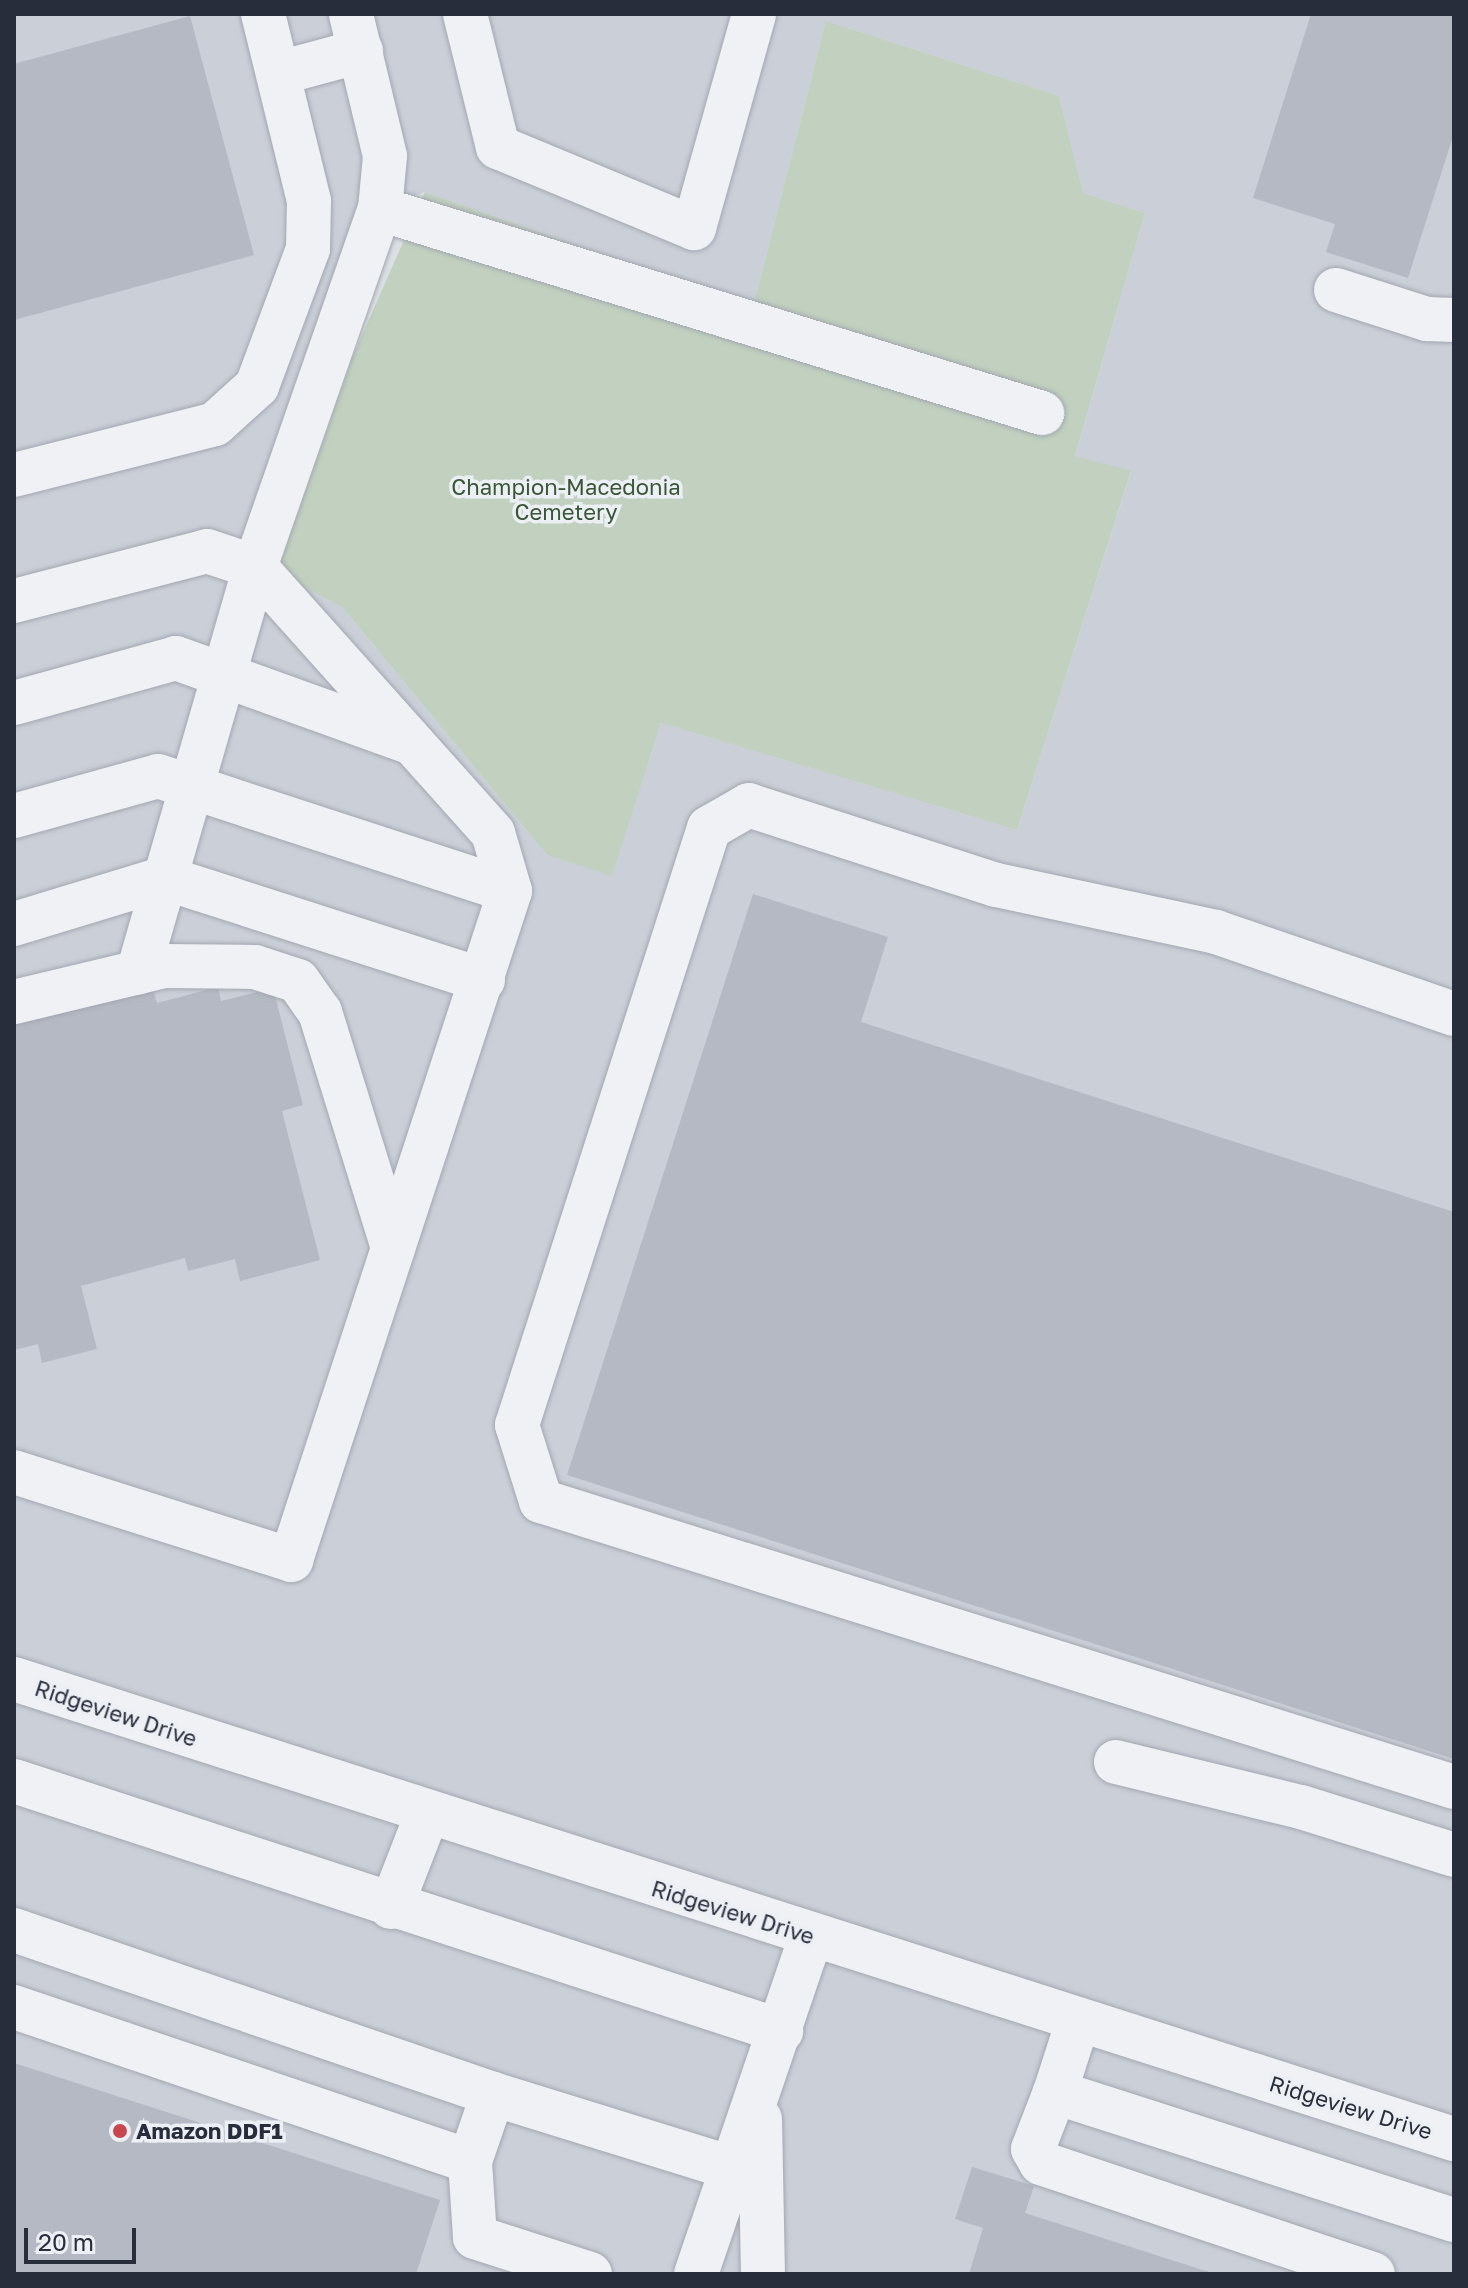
<!DOCTYPE html>
<style>
body{margin:0}
#map{position:relative;width:1468px;height:2288px;overflow:hidden;background:#dde0e6;font-family:"Golos Text",sans-serif}
div>[style]{position:absolute}
.built>*{inset:0;background:#cbcfd8}
.green>*{inset:0;background:#c1d0bf}
.building>*{inset:0;background:#b5b9c3}
.roads{filter:drop-shadow(0 0 2px #a3a7b0) drop-shadow(0 0 2px #a3a7b0)}
.minor>*{height:44px;margin:-22px;padding:0 22px;transform-origin:22px;border-radius:22px;background:#f0f1f5}
.dots>*{width:22px;height:22px;translate:-50% -50%;box-sizing:border-box;border:4px solid #eceff4;border-radius:50%}
span{translate:-50% -50%;white-space:nowrap;text-align:center;line-height:1.15;-webkit-text-stroke:7px #eceff4;paint-order:stroke}
.park-label{font-size:22px;color:#395736}
.street-label{font-size:22px;color:#282d3c}
.poi-label{font-size:22px;color:#282d3c;font-weight:700}
.left{translate:0 -50%;text-align:left}
.frame{position:absolute;inset:0;border:16px solid #282d3c;pointer-events:none}
.scale{position:absolute;left:24px;top:2228px;width:112px;height:36px;box-sizing:border-box;border:4px solid #282d3c;border-top:0;padding-left:10px;font-size:24px;line-height:28px;white-space:nowrap;color:#282d3c;-webkit-text-stroke:6px #eceff4;paint-order:stroke}
</style>
<div id="map">
<div class="built">
<i style="clip-path:polygon(evenodd,14px 14px,1454px 14px,1454px 2274px,14px 2274px,14px 14px,826px 21px,1059px 96px,1083px 193px,1145px 213px,1075px 457px,1131px 472px,1017px 830px,661px 723px,612px 875px,547px 855px,341px 606px,277px 572px,255px 500px,327px 300px,380px 209px,425px 192px,753px 307px,826px 21px)"></i>
</div>
<div class="green">
<i style="clip-path:polygon(826px 21px,1059px 96px,1083px 193px,1145px 213px,1075px 456px,1131px 471px,1017px 830px,661px 723px,612px 876px,547px 855px,342px 607px,277px 572px,353px 356px,425px 192px,753px 307px)"></i>
</div>
<div class="building">
<i style="clip-path:polygon(1311px 14px,1454px 14px,1454px 133px,1408px 278px,1326px 252px,1335px 224px,1253px 198px)"></i>
<i style="clip-path:polygon(190px 16px,254px 255px,14px 320px,14px 64px)"></i>
<i style="clip-path:polygon(753px 894px,888px 937px,861px 1022px,1454px 1212px,1454px 1759px,567px 1475px)"></i>
<i style="clip-path:polygon(151px 983px,157px 1003px,218px 987px,221px 1001px,273px 988px,303px 1105px,282px 1111px,320px 1260px,240px 1281px,235px 1259px,188px 1271px,185px 1258px,81px 1286px,97px 1349px,42px 1363px,38px 1344px,14px 1350px,14px 1020px)"></i>
<i style="clip-path:polygon(14px 2063px,440px 2200px,416px 2274px,14px 2274px)"></i>
<i style="clip-path:polygon(972px 2167px,1034px 2186px,1025px 2213px,1215px 2274px,969px 2274px,983px 2228px,955px 2219px)"></i>
</div>
<div class="roads">
<div class="minor">
<i style="left:465px;top:14px;width:137px;rotate:76.1deg"></i>
<i style="left:498px;top:147px;width:212px;rotate:22.5deg"></i>
<i style="left:694px;top:228px;width:222px;rotate:-74.3deg"></i>
<i style="left:279px;top:73px;width:85px;rotate:-15deg"></i>
<i style="left:380px;top:209px;width:693px;rotate:17.13deg"></i>
<i style="left:1336px;top:290px;width:96px;rotate:17.7deg"></i>
<i style="left:1427px;top:319px;width:27px;rotate:2deg"></i>
<i style="left:14px;top:475px;width:207px;rotate:-14.2deg"></i>
<i style="left:215px;top:424px;width:57px;rotate:-42.1deg"></i>
<i style="left:257px;top:386px;width:146px;rotate:-69.6deg"></i>
<i style="left:308px;top:249px;width:48px;rotate:-88.8deg"></i>
<i style="left:309px;top:201px;width:193px;rotate:-103.8deg"></i>
<i style="left:14px;top:601px;width:199px;rotate:-14.5deg"></i>
<i style="left:207px;top:551px;width:51px;rotate:18.4deg"></i>
<i style="left:255px;top:567px;width:422px;rotate:106.1deg"></i>
<i style="left:14px;top:703px;width:168px;rotate:-15.5deg"></i>
<i style="left:176px;top:658px;width:248px;rotate:19.8deg"></i>
<i style="left:14px;top:816px;width:149px;rotate:-15.5deg"></i>
<i style="left:158px;top:776px;width:370px;rotate:18.1deg"></i>
<i style="left:14px;top:924px;width:158px;rotate:-16.9deg"></i>
<i style="left:165px;top:878px;width:334px;rotate:17.8deg"></i>
<i style="left:14px;top:1002px;width:154px;rotate:-13.5deg"></i>
<i style="left:164px;top:966px;width:91px;rotate:0.6deg"></i>
<i style="left:255px;top:967px;width:45px;rotate:18deg"></i>
<i style="left:298px;top:981px;width:38px;rotate:55deg"></i>
<i style="left:320px;top:1012px;width:247px;rotate:72.8deg"></i>
<i style="left:1454px;top:1014px;width:252px;rotate:-161deg"></i>
<i style="left:1216px;top:932px;width:225px;rotate:-167.9deg"></i>
<i style="left:996px;top:885px;width:260px;rotate:-162.1deg"></i>
<i style="left:749px;top:805px;width:46px;rotate:150.1deg"></i>
<i style="left:709px;top:828px;width:627px;rotate:107.83deg"></i>
<i style="left:517px;top:1425px;width:80px;rotate:72.5deg"></i>
<i style="left:541px;top:1501px;width:957px;rotate:17.39deg"></i>
<i style="left:14px;top:1472px;width:291px;rotate:17.6deg"></i>
<i style="left:291px;top:1560px;width:704px;rotate:-71.87deg"></i>
<i style="left:510px;top:891px;width:60px;rotate:-106.3deg"></i>
<i style="left:493px;top:833px;width:357px;rotate:-131.8deg"></i>
<i style="left:255px;top:567px;width:379px;rotate:-70.8deg"></i>
<i style="left:380px;top:209px;width:53px;rotate:-84.6deg"></i>
<i style="left:385px;top:156px;width:146px;rotate:-103.5deg"></i>
<i style="left:14px;top:1679px;width:1512px;rotate:17.72deg"></i>
<i style="left:1116px;top:1762px;width:190px;rotate:13.7deg"></i>
<i style="left:1301px;top:1807px;width:160px;rotate:17.4deg"></i>
<i style="left:14px;top:1781px;width:807px;rotate:18.05deg"></i>
<i style="left:391px;top:1907px;width:100px;rotate:-68.8deg"></i>
<i style="left:14px;top:1930px;width:506px;rotate:18.9deg"></i>
<i style="left:14px;top:2007px;width:481px;rotate:18.7deg"></i>
<i style="left:1078px;top:2021px;width:75px;rotate:107.9deg"></i>
<i style="left:1055px;top:2092px;width:419px;rotate:17.8deg"></i>
<i style="left:1055px;top:2092px;width:61px;rotate:111.1deg"></i>
<i style="left:1033px;top:2149px;width:16px;rotate:60deg"></i>
<i style="left:1041px;top:2163px;width:350px;rotate:18.5deg"></i>
<i style="left:760px;top:2119px;width:155px;rotate:88.9deg"></i>
<i style="left:590px;top:2274px;width:121px;rotate:-162.2deg"></i>
<i style="left:475px;top:2237px;width:76px;rotate:-93.8deg"></i>
<i style="left:470px;top:2161px;width:71px;rotate:-71.1deg"></i>
<i style="left:493px;top:2094px;width:250px;rotate:17.2deg"></i>
<i style="left:696px;top:2274px;width:357px;rotate:-71.2deg"></i>
</div>
</div>
<div class="dots">
<i style="left:120px;top:2131px;background:#c6484e"></i>
</div>
<div class="park-label">
<span style="left:566px;top:499px">Champion-Macedonia<br>Cemetery</span>
</div>
<div class="street-label">
<span style="left:116px;top:1713px;rotate:18deg">Ridgeview Drive</span>
<span style="left:733px;top:1912px;rotate:17deg">Ridgeview Drive</span>
<span style="left:1351px;top:2107px;rotate:17deg">Ridgeview Drive</span>
</div>
<div class="poi-label">
<span class="left" style="left:136px;top:2131px">Amazon DDF1</span>
</div>
<div class="frame"></div>
<div class="scale">20 m</div>
</div>
